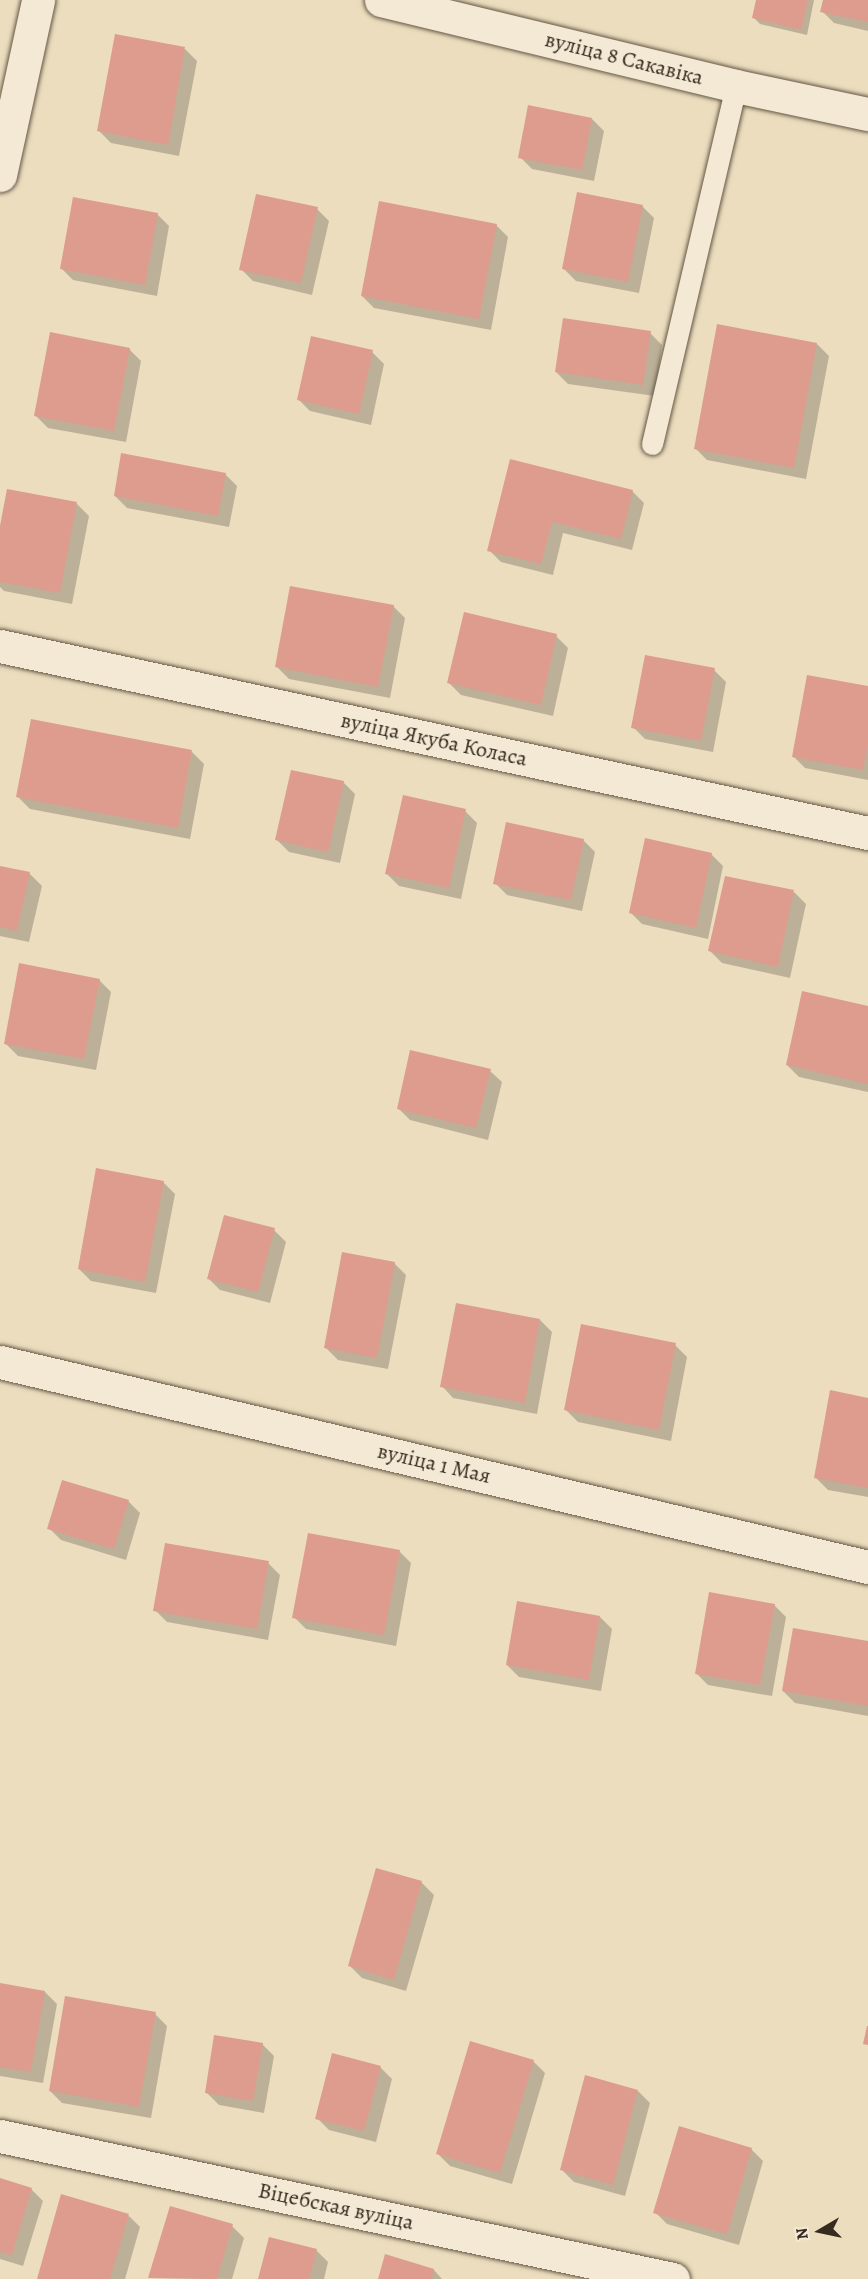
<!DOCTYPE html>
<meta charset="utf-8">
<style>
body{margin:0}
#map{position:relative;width:868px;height:2279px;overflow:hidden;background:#ecddbe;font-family:Alegreya,serif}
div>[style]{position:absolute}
.shadow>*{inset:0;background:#0003}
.building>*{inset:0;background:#dd9c8d}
.roads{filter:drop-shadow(0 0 2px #635846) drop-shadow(0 0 2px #635846)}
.lane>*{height:21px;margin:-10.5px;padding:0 10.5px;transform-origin:10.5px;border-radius:10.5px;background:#f3e9d5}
.street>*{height:33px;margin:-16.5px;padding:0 16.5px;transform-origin:16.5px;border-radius:16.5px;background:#f3e9d5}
span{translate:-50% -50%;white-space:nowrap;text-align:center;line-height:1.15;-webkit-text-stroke:5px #f3e9d5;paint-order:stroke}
.street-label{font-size:22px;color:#352b1e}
.north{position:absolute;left:790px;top:2201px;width:60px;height:60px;-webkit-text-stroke:4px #f3e9d5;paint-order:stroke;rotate:261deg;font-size:16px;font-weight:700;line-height:24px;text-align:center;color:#352b1e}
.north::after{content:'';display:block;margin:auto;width:21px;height:27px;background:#352b1e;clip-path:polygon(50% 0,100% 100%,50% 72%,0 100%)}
</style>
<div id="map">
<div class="shadow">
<i style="clip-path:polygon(758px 0,814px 0,807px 35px,760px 24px,754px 18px)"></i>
<i style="clip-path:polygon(825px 0,868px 0,868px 31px,834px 23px,822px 11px)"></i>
<i style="clip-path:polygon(185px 49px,197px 61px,179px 156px,111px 143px,99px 131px)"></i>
<i style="clip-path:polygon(592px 119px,604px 131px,594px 181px,532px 169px,520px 157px)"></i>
<i style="clip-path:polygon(642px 206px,654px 218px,639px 293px,576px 281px,564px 269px)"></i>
<i style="clip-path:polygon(317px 209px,329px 221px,312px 295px,253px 281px,241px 269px)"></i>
<i style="clip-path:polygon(157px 214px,169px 226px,157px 296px,73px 280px,61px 268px)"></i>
<i style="clip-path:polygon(496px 225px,508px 237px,491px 330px,374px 308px,362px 296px)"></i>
<i style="clip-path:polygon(650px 333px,662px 345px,655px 396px,568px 384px,556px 372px)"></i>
<i style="clip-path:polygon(817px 344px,829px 356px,806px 479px,707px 460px,695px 448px)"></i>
<i style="clip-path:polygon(129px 349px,141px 361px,126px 442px,48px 428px,36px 416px)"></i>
<i style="clip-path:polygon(372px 352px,384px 364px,371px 425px,310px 411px,298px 399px)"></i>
<i style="clip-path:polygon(511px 461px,632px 491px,644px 503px,632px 550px,563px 533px,553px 575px,501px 562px,489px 550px)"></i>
<i style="clip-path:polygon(225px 474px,237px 486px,229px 527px,127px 508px,115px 496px)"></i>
<i style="clip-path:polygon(8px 491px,77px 504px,89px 516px,72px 604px,4px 591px,0 587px,0 534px)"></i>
<i style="clip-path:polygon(393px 606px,405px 618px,390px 698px,289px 679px,277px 667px)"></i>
<i style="clip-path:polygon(556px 636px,568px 648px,553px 716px,461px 695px,449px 683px)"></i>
<i style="clip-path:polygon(714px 670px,726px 682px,713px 752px,645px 739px,633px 727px)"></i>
<i style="clip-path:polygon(868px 688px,868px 780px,805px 768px,793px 756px)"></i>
<i style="clip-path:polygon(192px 752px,204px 764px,190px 839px,30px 809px,18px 797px)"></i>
<i style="clip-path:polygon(343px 782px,355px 794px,340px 863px,289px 852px,277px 840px)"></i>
<i style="clip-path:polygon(465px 811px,477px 823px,461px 899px,399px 886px,387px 874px)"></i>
<i style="clip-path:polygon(583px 840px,595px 852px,582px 911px,507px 895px,495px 883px)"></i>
<i style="clip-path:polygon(711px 854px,723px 866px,708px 939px,642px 924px,630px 912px)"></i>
<i style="clip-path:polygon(0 867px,30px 874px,42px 886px,29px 942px,0 936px)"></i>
<i style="clip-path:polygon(794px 892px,806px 904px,790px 978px,722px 963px,710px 951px)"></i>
<i style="clip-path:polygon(99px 980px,111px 992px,96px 1070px,18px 1056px,6px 1044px)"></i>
<i style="clip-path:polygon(868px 1007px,868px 1092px,799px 1077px,787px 1065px)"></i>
<i style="clip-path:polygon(490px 1071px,502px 1082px,488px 1140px,410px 1120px,398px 1108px)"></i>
<i style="clip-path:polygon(163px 1182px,175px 1194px,156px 1293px,91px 1281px,79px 1269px)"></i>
<i style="clip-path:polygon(274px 1230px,286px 1242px,270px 1303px,220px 1290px,208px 1278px)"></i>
<i style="clip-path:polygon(394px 1263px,406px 1275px,388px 1369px,338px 1360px,326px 1348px)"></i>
<i style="clip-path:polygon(540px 1320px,552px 1332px,537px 1414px,453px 1398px,442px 1386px)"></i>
<i style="clip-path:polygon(675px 1345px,687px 1357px,671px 1441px,578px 1422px,566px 1410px)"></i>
<i style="clip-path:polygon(868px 1399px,868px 1497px,828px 1490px,816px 1478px)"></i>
<i style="clip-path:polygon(128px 1501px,140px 1513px,126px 1560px,61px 1540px,49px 1528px)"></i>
<i style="clip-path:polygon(399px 1551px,411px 1563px,396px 1646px,306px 1629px,294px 1617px)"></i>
<i style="clip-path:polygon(268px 1563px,280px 1575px,268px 1640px,167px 1622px,155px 1610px)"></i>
<i style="clip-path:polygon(774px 1605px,786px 1617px,772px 1696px,708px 1685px,696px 1673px)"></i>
<i style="clip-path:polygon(600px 1617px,612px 1629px,601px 1691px,519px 1677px,507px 1665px)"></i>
<i style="clip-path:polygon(868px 1642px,868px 1716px,795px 1703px,783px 1691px)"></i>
<i style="clip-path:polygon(377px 1870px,422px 1883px,434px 1895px,406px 1991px,362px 1978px,350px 1966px)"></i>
<i style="clip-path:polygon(0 1985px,45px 1992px,57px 2004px,43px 2083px,0 2076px)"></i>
<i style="clip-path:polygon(155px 2014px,167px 2026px,151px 2118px,62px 2103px,50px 2091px)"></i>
<i style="clip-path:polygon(262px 2044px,274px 2056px,264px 2113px,219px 2105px,207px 2093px)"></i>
<i style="clip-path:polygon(533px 2061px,545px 2073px,512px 2184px,450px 2166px,438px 2154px)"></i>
<i style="clip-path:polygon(380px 2067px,392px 2079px,376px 2142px,329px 2130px,317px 2118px)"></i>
<i style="clip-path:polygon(638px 2091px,650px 2103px,625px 2196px,574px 2182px,562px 2170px)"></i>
<i style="clip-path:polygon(751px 2149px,763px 2161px,739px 2245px,667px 2224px,655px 2212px)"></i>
<i style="clip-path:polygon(0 2180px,31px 2189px,43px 2201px,23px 2266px,0 2259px)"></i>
<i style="clip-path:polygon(129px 2216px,140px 2227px,125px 2279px,38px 2279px)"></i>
<i style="clip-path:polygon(232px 2226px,244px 2238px,232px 2279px,150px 2278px)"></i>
<i style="clip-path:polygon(316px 2250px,328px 2262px,324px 2279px,259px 2279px)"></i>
<i style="clip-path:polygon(434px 2270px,442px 2279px,379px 2279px)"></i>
</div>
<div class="building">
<i style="clip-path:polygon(756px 0,808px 0,801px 30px,752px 18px)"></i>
<i style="clip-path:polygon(823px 0,868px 0,868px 22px,820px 12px)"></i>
<i style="clip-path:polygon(115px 34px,185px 47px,168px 145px,97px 131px)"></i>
<i style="clip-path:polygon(528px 105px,592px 118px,582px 170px,518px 158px)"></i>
<i style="clip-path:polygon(577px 192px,643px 205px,628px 282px,562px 269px)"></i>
<i style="clip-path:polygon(256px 194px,318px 207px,301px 283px,239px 270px)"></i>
<i style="clip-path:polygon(73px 197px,158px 213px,145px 285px,60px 269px)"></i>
<i style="clip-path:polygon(379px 201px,497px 224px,479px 319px,361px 296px)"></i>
<i style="clip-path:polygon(563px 318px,651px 331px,643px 385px,555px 372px)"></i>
<i style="clip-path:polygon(717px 324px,817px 343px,794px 468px,694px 449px)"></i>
<i style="clip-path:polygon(50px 332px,130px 348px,114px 431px,34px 416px)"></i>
<i style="clip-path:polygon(311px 336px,373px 350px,359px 414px,297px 400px)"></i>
<i style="clip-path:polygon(121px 453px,226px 473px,218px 516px,114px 496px)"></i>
<i style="clip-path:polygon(510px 459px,633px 490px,621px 539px,552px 522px,541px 564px,487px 551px)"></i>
<i style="clip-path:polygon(7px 489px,77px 502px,60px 593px,0 582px,0 526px)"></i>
<i style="clip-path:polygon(290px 586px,394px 605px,378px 687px,275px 667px)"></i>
<i style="clip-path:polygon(464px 612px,557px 634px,541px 705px,447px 683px)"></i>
<i style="clip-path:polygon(645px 655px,715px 668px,701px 741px,631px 728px)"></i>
<i style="clip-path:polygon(807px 675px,868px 686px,868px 744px,863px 770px,792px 757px)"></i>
<i style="clip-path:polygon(31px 719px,192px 750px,178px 828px,16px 797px)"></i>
<i style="clip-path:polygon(291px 770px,344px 781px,328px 852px,275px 840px)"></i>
<i style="clip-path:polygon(403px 795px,466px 809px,449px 888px,385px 874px)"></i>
<i style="clip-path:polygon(506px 822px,584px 839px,571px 900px,493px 884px)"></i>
<i style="clip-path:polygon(645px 838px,712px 853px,696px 928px,629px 913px)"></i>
<i style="clip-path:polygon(0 866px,30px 872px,17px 931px,0 927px)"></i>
<i style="clip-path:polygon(725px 876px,794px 890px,778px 967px,708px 951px)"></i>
<i style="clip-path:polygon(19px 963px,100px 979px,84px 1059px,4px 1044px)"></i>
<i style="clip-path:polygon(802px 991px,868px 1006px,868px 1084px,786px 1065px)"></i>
<i style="clip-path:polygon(410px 1050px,491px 1069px,476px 1128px,397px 1109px)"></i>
<i style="clip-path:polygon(96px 1168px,164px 1181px,145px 1282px,78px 1269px)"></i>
<i style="clip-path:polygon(224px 1215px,275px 1228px,258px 1292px,207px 1279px)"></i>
<i style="clip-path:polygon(342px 1252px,395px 1262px,377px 1358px,324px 1348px)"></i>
<i style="clip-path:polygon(456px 1303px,540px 1319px,525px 1403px,440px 1387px)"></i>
<i style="clip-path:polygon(581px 1324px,676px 1343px,659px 1430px,564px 1410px)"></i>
<i style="clip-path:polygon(830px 1390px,868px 1398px,868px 1488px,814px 1478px)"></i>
<i style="clip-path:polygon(62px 1480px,129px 1500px,114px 1549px,47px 1529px)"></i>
<i style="clip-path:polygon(308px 1533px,400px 1550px,384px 1635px,292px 1618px)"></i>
<i style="clip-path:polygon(165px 1543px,269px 1561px,257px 1629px,153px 1611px)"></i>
<i style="clip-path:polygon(709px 1592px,775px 1604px,760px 1685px,695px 1674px)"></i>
<i style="clip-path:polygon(517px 1601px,600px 1616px,589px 1680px,506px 1665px)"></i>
<i style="clip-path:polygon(793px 1628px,868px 1641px,868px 1706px,782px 1691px)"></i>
<i style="clip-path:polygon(376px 1868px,422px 1881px,394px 1980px,348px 1966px)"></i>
<i style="clip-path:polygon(0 1983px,45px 1991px,31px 2072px,0 2067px)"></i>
<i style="clip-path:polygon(65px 1996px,156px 2012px,139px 2107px,49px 2091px)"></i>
<i style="clip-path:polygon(867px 2026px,868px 2026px,868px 2045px,863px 2044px)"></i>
<i style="clip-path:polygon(214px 2035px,263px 2043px,253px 2101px,205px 2093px)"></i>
<i style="clip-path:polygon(470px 2041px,534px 2060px,500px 2173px,436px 2154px)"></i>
<i style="clip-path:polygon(332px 2053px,381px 2066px,364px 2131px,315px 2119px)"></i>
<i style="clip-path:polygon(585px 2075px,638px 2090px,613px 2185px,560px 2170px)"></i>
<i style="clip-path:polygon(679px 2126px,752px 2148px,727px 2234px,653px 2213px)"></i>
<i style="clip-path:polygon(0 2178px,32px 2188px,12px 2255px,0 2252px)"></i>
<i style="clip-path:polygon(61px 2194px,129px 2214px,110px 2279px,37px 2279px)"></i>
<i style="clip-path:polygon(170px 2206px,233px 2224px,217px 2279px,148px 2278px)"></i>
<i style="clip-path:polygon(269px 2237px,317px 2249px,309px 2279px,258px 2279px)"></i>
<i style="clip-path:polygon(385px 2254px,434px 2269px,432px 2279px,378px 2279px)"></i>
</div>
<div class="roads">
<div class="lane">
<i style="left:652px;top:444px;width:368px;rotate:-76.8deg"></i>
</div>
<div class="street">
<i style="left:381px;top:0;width:365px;rotate:13.6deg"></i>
<i style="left:736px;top:86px;width:135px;rotate:12deg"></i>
<i style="left:0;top:175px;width:179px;rotate:-77.7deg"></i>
<i style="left:0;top:646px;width:888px;rotate:12.16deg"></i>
<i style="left:0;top:1362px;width:892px;rotate:13.29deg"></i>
<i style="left:0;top:2136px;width:688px;rotate:12deg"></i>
</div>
</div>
<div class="street-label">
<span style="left:624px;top:59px;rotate:14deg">вуліца 8 Сакавіка</span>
<span style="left:434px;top:740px;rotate:12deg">вуліца Якуба Коласа</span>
<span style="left:434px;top:1464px;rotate:13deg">вуліца 1 Мая</span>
<span style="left:336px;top:2207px;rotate:12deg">Віцебская вуліца</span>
</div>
<div class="north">N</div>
</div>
